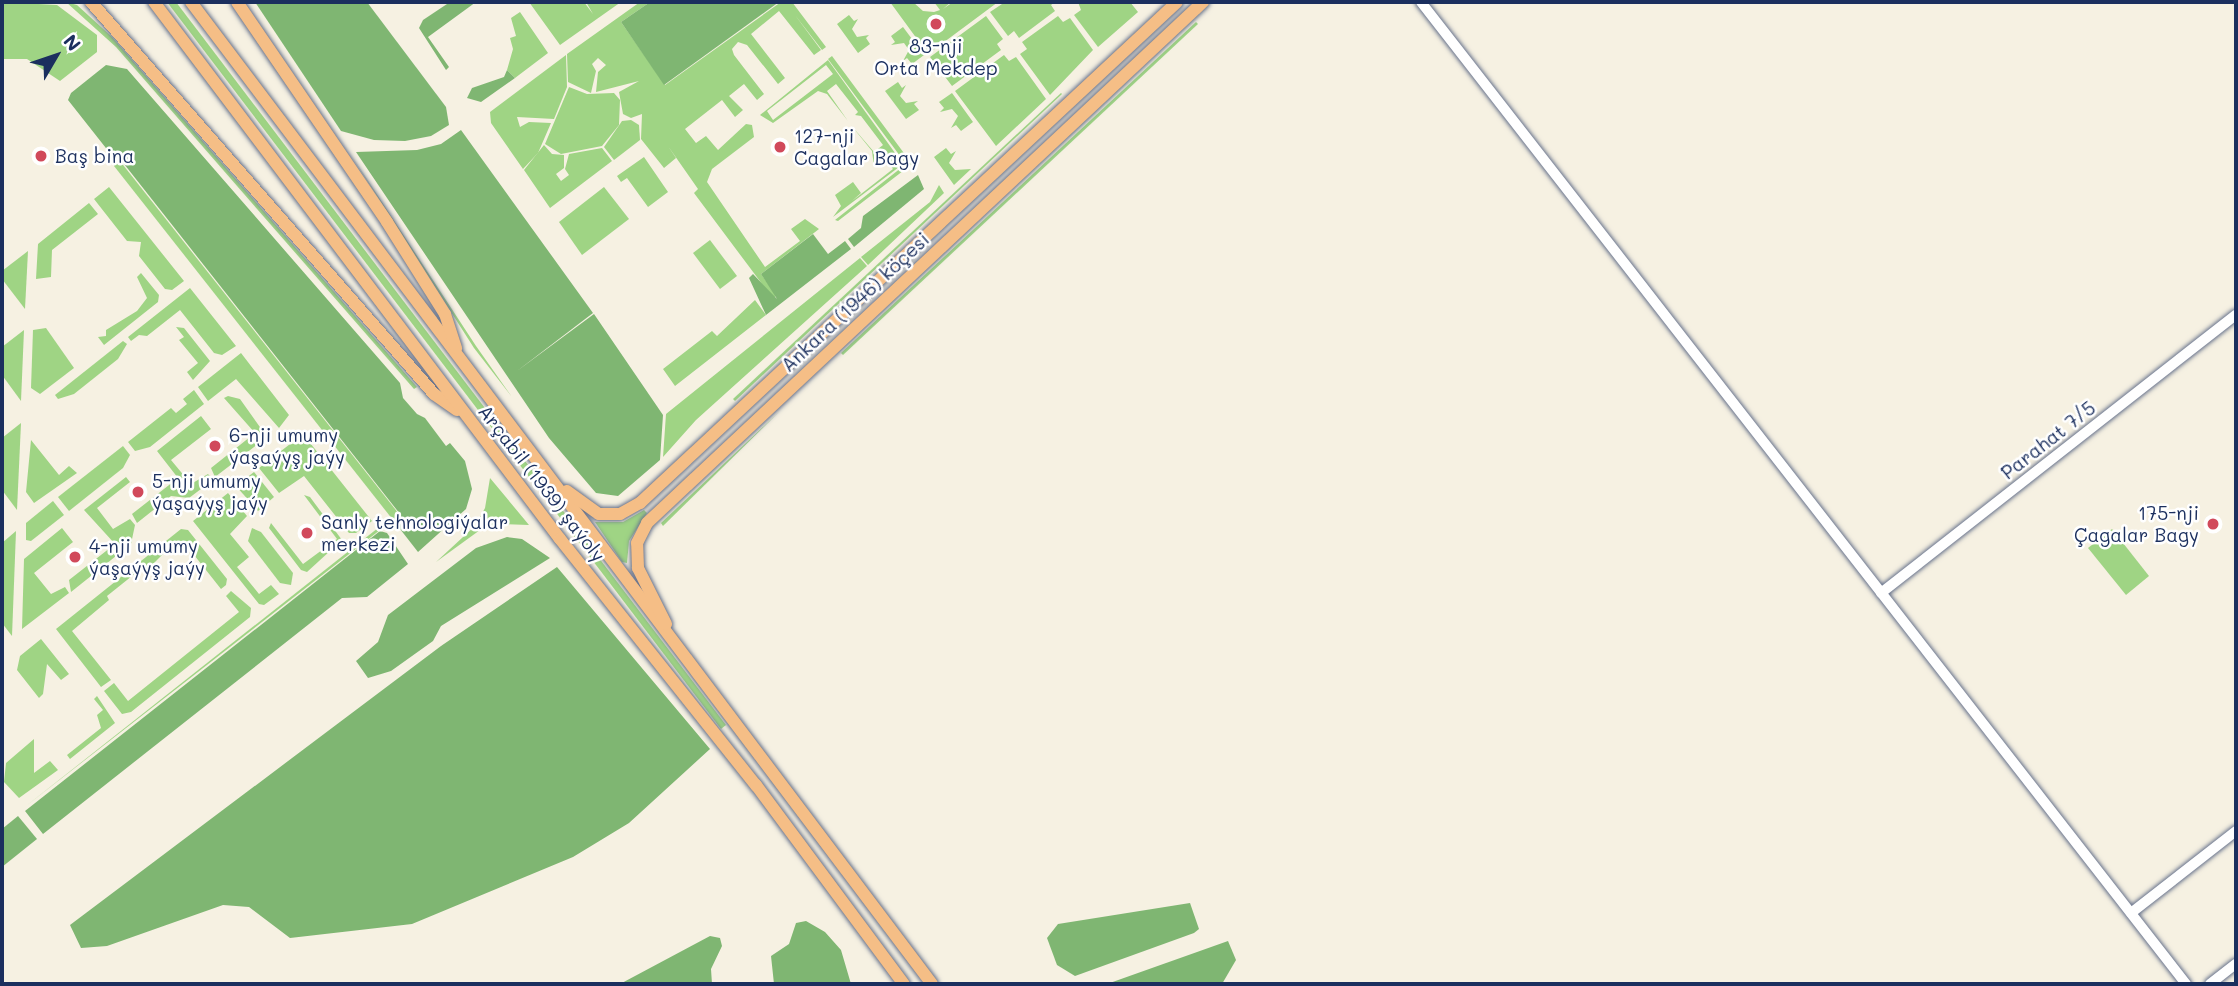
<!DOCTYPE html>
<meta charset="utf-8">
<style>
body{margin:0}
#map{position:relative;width:2238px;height:986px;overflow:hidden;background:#f6f1e2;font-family:Mali,sans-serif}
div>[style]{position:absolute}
.green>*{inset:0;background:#9fd484}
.forest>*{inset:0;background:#7fb672}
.roads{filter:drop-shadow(0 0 2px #68738c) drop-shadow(0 0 2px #68738c)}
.minor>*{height:10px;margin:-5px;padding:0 5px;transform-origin:5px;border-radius:5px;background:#fff}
.major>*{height:12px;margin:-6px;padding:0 6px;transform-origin:6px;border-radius:6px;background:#f5be86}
.dots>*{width:19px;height:19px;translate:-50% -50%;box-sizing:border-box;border:4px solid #fff;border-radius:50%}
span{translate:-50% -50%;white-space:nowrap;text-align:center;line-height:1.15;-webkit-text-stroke:5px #fff;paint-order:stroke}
.poi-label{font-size:19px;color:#1b2f5e}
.left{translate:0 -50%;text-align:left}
.right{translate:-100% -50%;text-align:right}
.street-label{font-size:19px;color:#1b2f5e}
.frame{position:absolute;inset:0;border:4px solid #1b2f5e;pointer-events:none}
.north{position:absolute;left:21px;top:21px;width:70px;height:70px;-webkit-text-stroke:5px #fff;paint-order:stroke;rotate:51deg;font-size:19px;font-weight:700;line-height:28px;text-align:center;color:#1b2f5e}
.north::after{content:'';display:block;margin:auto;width:24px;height:32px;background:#1b2f5e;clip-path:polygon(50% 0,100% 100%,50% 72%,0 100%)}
</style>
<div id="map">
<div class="green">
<i style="clip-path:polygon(2px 2px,57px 5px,97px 35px,97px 52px,60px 81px,27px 59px,2px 59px)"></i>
<i style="clip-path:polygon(66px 2px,77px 5px,112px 37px,417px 387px,414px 389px,116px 47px)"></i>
<i style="clip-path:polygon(167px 2px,176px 2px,726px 725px,721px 729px)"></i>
<i style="clip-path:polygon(529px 2px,584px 2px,593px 14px,586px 2px,621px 2px,560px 45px)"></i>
<i style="clip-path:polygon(640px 2px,650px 2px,621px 22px,665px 85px,781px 2px,792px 2px,826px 47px,822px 50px,795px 15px,821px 50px,814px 55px,779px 11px,751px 34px,785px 78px,778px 84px,747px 45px,738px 42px,732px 49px,734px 55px,764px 94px,757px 100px,744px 84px,729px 96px,743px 110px,735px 117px,722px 100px,685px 129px,696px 143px,706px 136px,718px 150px,746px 124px,752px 125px,754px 137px,712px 169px,707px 182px,765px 267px,800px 241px,791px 229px,805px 219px,819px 229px,761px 274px,776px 295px,774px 300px,694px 193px,698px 189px,668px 146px,676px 158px,664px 168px,641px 139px,642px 114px,631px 118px,623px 114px,619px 92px,639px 81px,596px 92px,598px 72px,606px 65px,598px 58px,592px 64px,596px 71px,591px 93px,568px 82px,567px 54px)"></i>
<i style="clip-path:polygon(890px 2px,913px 2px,923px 11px,934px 12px,940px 10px,934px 2px,951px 2px,943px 9px,953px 2px,998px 2px,928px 54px)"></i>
<i style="clip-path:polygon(1005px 2px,1055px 2px,1051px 5px,1055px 11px,1019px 38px,1014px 31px,1008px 36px,990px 12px)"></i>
<i style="clip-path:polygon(1078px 2px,1130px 2px,1138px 12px,1098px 47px,1074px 15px,1081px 10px)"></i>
<i style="clip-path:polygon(520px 12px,548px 53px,515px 78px,507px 70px,513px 49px,510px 38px,516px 36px,511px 18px)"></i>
<i style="clip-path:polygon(849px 15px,854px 21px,858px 19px,852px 29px,857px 37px,869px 35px,866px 38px,870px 44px,858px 53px,837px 24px)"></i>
<i style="clip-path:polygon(986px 16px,1003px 39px,997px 44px,1001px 50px,952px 86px,930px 57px)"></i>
<i style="clip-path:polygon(1058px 16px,1063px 22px,1070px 18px,1093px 50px,1050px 95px,1020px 54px,1027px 49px,1022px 42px)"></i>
<i style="clip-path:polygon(1196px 22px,1198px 24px,843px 355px,841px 353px)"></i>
<i style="clip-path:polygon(903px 27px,924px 55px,912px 64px,907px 58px,903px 61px,909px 50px,904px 43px,891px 45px,895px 42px,891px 36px)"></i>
<i style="clip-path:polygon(566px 55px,567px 87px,554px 119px,517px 117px,520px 127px,529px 122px,551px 123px,538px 153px,523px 169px,491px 123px,490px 112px)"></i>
<i style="clip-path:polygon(1004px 55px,1009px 61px,1016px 57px,1046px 99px,996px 146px,955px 91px)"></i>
<i style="clip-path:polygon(832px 56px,912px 164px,838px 221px,835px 220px,906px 164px,828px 59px)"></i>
<i style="clip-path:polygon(evenodd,828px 60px,903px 164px,833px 217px,841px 206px,835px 195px,853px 182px,861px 193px,852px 201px,893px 169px,884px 158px,874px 166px,872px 151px,850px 124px,874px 152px,883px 145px,861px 116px,855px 115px,858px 112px,836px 84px,827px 91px,848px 121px,827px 94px,818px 91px,773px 123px,760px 115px,828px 60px,826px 65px,833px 74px,773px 120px,767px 111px,826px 65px)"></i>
<i style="clip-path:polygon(898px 82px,902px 88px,906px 85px,900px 96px,906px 103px,918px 101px,914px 104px,919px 110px,906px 119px,885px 91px)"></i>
<i style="clip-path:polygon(569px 87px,587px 94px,614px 93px,620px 100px,619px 125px,602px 146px,561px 154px,545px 144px)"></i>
<i style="clip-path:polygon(952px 93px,973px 122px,961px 131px,956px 125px,951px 128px,958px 116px,952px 109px,940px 112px,944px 108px,939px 102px)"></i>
<i style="clip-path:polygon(1061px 93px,1062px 94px,735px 401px,733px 399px)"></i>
<i style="clip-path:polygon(631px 120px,639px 125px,640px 140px,614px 160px,604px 147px,622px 121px)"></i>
<i style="clip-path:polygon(544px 145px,552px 154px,564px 155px,564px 168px,556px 174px,561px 181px,569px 175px,565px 169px,569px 154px,602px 148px,612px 161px,550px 208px,524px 170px)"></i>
<i style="clip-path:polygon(946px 148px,951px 154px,956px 151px,949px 163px,955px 170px,971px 169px,954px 185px,934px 157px)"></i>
<i style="clip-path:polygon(351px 155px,476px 346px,512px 397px,474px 348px)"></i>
<i style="clip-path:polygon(116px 156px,399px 514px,393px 520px,114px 166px)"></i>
<i style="clip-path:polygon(644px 157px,668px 192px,648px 207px,627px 178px,621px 182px,617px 176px)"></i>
<i style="clip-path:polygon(939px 185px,944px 193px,868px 265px,861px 257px,930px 202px)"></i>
<i style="clip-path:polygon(109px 187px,184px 281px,172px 290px,165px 289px,139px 256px,141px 242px,127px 241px,94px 199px)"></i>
<i style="clip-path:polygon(604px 187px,629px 219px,582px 255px,559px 222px)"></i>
<i style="clip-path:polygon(89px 203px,98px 214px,52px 250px,51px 277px,36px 279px,38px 244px)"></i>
<i style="clip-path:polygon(710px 240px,737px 276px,720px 289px,693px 253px)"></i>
<i style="clip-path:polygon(28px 251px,25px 309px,2px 279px,2px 271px)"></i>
<i style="clip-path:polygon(860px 258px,867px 266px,696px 420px,663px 457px,666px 414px)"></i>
<i style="clip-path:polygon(141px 273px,159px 295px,158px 302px,104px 345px,98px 337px,106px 336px,106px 330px,137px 311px,147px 298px,137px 277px)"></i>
<i style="clip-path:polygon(190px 288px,236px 346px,222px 355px,214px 353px,180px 310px,147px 336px,139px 335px,131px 341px,128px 337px)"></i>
<i style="clip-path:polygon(755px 300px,766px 315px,675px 386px,663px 369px,712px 331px,717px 336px)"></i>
<i style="clip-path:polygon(176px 327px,184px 328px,210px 361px,193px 380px,187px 372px,198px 363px,179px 340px,184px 337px)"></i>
<i style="clip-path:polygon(46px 328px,74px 368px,40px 394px,31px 388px,33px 330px)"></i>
<i style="clip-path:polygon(24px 330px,21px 401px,2px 375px,2px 347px)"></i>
<i style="clip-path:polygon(123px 341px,127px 344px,118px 359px,74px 394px,58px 399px,55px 395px)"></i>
<i style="clip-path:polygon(241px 353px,289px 415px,279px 428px,236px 379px,208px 401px,198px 387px)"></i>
<i style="clip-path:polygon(194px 390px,204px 404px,150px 447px,135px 451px,128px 442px,171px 408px,176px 413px,187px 404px,183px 399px)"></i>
<i style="clip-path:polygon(228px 396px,240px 399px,267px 437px,215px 477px,211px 468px,255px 433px,224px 398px)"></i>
<i style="clip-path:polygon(779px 412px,663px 526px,661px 523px)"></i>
<i style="clip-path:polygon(201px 416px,211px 429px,171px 460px,191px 484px,208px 474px,213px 480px,189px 498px,171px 496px,137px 523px,132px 514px,178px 478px,157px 451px)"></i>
<i style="clip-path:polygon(21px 423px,17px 510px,2px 490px,2px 438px)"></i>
<i style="clip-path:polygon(303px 434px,372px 521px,356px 533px,349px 533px,304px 476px,279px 493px,259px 468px)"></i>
<i style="clip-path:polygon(31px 440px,59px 475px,69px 466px,77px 473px,34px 503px,26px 492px)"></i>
<i style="clip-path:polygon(123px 446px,130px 455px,123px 468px,69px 511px,58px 497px)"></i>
<i style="clip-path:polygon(254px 472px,274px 497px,258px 511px,236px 486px)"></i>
<i style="clip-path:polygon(126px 477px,130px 482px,97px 508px,113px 529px,130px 519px,135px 525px,131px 544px,71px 592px,69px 580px,115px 544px,84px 510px)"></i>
<i style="clip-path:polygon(490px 478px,529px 525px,498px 524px,480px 530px,436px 562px,476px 525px,485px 508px)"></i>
<i style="clip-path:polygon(228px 493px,247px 516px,230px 534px,249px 557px,237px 567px,259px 594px,271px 585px,279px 594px,264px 605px,259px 604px,193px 521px)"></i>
<i style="clip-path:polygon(304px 495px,310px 497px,342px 540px,307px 572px,301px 570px,269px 528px,271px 523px,303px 564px,337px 539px)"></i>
<i style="clip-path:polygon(53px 501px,64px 515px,31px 541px,26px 540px,26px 523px)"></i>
<i style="clip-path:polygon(644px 510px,647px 513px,629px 541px,627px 563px,622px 562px,595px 522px,623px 522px)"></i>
<i style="clip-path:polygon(62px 528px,73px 542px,34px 573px,51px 594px,65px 587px,69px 593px,22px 629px,24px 559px)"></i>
<i style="clip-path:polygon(252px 528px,261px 532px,293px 573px,291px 585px,280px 583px,248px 541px)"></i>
<i style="clip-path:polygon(378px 528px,380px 530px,26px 806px)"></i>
<i style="clip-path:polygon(181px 529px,188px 530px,227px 579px,226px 585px,221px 589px,183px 541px,174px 543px,145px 572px,142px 568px,107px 596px,109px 600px,72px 631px,111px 680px,101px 687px,56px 629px)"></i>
<i style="clip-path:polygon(2112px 529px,2149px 576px,2126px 595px,2088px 548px)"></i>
<i style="clip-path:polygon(16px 531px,12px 636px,2px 623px,2px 543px)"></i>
<i style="clip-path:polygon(231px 591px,251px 608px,250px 617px,131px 712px,122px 714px,104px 691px,114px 683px,128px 701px,239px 612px,226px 596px)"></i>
<i style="clip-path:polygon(41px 639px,69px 674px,61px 680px,47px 664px,43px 694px,39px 698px,17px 670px,20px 656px)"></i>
<i style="clip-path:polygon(97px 696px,115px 723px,70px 759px,67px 755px,101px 728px,97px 715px,103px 710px,94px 699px)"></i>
<i style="clip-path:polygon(34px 739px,34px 773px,50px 761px,58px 770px,19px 798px,4px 782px,6px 763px)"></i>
</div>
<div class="forest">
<i style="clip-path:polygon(255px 2px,367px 2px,446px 107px,449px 125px,431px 136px,405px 141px,374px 140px,341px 131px)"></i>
<i style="clip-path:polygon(450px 2px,476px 2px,428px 37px,449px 67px,446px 70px,419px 28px,423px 20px)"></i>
<i style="clip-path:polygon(650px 2px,779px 2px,664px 85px,621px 22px)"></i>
<i style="clip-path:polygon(106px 65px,127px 69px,400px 383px,403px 398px,417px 414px,425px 418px,446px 446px,450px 443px,465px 461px,472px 489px,466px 509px,418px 552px,393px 520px,400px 514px,117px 155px,113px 157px,68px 100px,71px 93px)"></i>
<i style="clip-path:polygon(507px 70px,515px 78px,481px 102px,467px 98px,472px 88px,504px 77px)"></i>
<i style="clip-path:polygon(461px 130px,593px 313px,517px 371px,594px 314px,663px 415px,660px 460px,618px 496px,596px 493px,549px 438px,356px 152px,417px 150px,441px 144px)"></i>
<i style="clip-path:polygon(918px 175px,924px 189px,854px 247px,848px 239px,861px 228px,863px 216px)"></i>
<i style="clip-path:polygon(813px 234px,828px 254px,845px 241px,851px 249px,766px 315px,749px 278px,753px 274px,777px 299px,761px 274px)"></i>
<i style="clip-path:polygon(380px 531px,387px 533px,408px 564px,367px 597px,342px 598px,43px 834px,25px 811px)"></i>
<i style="clip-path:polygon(507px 537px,522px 539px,550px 558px,441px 626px,433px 641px,391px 671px,368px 678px,356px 661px,378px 642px,388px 615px,476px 548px)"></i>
<i style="clip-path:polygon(557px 567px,710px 749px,629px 823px,573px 857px,412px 924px,290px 938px,249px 907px,223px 905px,107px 946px,81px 948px,70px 925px,441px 646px)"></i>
<i style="clip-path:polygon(18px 816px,37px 839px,2px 867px,2px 829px)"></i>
<i style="clip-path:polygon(1190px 903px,1199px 929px,1194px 933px,1075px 976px,1057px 965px,1047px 938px,1058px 924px)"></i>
<i style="clip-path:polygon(806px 921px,825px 932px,841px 950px,851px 984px,774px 984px,771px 956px,789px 944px,796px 923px)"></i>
<i style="clip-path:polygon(710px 936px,720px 938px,722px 946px,711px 969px,712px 984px,620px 984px)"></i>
<i style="clip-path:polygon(1228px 941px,1236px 960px,1222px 984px,1107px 984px)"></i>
</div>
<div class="roads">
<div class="minor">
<i style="left:1421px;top:2px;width:1245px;rotate:52.08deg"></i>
<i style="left:1881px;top:593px;width:451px;rotate:-38.1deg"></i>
<i style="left:2131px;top:913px;width:133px;rotate:-38deg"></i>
<i style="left:2210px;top:984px;width:33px;rotate:-38deg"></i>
</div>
<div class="major">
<i style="left:91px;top:2px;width:521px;rotate:48.81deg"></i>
<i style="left:434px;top:394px;width:28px;rotate:35deg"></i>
<i style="left:154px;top:2px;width:673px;rotate:52.91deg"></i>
<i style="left:560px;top:539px;width:315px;rotate:51.5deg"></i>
<i style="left:756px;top:785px;width:248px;rotate:53.4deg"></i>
<i style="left:191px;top:2px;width:1230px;rotate:52.96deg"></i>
<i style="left:237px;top:2px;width:266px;rotate:55.7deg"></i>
<i style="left:387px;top:222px;width:109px;rotate:57.8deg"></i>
<i style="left:445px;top:314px;width:36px;rotate:72deg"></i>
<i style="left:567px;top:491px;width:39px;rotate:36deg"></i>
<i style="left:599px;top:514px;width:21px"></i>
<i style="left:620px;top:514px;width:23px;rotate:-29deg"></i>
<i style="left:640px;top:503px;width:734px;rotate:-43.01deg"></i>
<i style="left:666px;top:624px;width:63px;rotate:-116.6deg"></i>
<i style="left:638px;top:568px;width:25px;rotate:-92deg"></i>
<i style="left:637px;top:543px;width:22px;rotate:-63deg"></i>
<i style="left:647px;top:523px;width:762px;rotate:-43.14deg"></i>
</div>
</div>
<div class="dots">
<i style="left:936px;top:24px;background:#d1495b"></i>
<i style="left:780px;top:147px;background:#d1495b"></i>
<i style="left:41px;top:156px;background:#d1495b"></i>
<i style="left:215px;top:446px;background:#d1495b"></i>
<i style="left:138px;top:492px;background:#d1495b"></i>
<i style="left:2213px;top:524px;background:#d1495b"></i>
<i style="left:307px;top:533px;background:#d1495b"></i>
<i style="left:75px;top:557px;background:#d1495b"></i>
</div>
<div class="poi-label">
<span style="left:936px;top:57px">83-nji<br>Orta Mekdep</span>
<span class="left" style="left:794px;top:147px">127-nji<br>Cagalar Bagy</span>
<span class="left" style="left:55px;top:156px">Baş bina</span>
<span class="left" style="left:229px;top:446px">6-nji umumy<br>ýaşaýyş jaýy</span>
<span class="left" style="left:152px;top:492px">5-nji umumy<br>ýaşaýyş jaýy</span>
<span class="right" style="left:2199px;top:524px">175-nji<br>Çagalar Bagy</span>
<span class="left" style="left:321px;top:533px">Sanly tehnologiýalar<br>merkezi</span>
<span class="left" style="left:89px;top:557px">4-nji umumy<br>ýaşaýyş jaýy</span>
</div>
<div class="street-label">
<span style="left:855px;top:302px;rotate:-43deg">Ankara (1946) köçesi</span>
<span style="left:2048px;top:440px;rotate:-38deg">Parahat 7/5</span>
<span style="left:542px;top:483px;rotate:52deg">Arçabil (1939) şaýoly</span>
</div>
<div class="frame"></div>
<div class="north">N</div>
</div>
